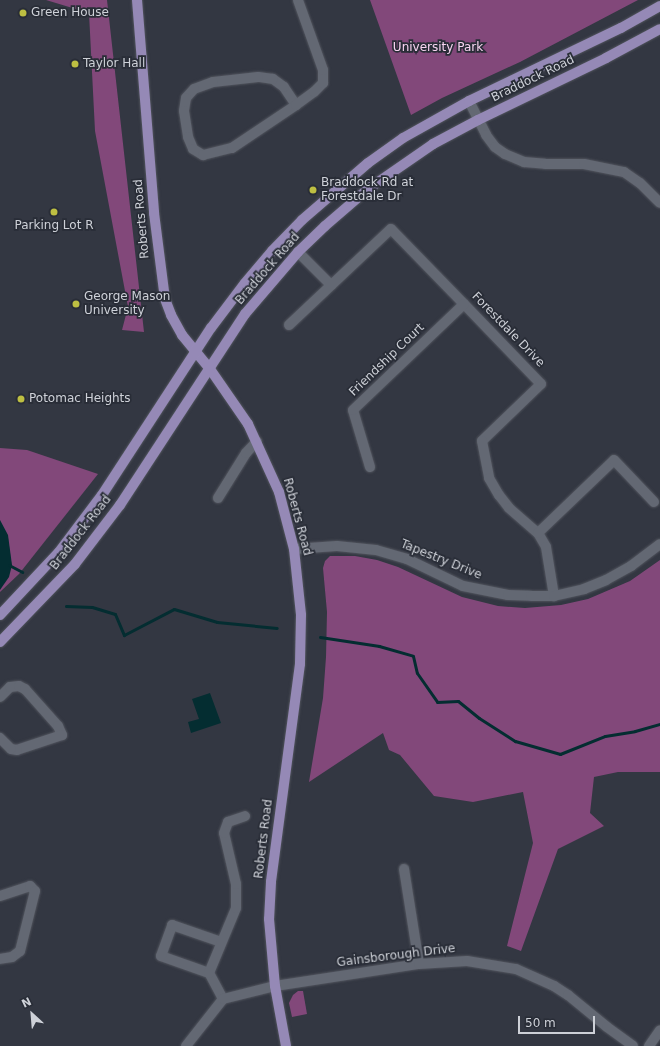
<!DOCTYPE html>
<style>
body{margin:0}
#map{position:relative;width:660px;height:1046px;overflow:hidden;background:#333742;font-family:"DejaVu Sans",sans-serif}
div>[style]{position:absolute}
.green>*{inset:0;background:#82487a}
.water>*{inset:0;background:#042d31}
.stream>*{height:3px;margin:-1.5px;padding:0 1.5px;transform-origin:1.5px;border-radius:1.5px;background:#042d31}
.roads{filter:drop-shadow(0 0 1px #51545d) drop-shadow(0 0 1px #51545d)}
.minor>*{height:10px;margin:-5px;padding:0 5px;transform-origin:5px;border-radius:5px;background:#636873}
.major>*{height:10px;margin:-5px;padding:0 5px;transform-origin:5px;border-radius:5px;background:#9589b6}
.dots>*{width:11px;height:11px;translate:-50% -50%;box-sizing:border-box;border:2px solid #292d37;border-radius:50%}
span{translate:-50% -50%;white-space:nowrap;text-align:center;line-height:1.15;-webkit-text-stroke:3.5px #292d37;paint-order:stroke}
.poi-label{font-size:12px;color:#ced1d8}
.left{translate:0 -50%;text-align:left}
.park-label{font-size:12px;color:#f8d4f1}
.street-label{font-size:12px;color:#ced1d8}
.north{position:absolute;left:12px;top:994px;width:40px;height:40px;-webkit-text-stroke:3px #292d37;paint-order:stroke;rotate:334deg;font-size:11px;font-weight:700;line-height:16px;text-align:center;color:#ced1d8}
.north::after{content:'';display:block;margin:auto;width:14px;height:18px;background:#ced1d8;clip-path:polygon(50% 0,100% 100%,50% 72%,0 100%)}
.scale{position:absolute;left:518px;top:1016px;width:77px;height:18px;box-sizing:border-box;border:2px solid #ced1d8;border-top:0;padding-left:5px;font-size:12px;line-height:14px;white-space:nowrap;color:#ced1d8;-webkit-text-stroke:3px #292d37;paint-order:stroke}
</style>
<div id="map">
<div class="green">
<i style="clip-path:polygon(46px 0,107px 0,144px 332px,122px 330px,128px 307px,95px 131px,89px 13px)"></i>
<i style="clip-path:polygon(370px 0,638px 0,520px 62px,442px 98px,411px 115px)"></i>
<i style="clip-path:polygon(0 448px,27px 450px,98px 474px,19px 574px,0 592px)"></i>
<i style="clip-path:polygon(330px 556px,355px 556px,377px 560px,398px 567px,462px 597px,498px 606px,525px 608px,561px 605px,588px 599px,630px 581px,660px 560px,660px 772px,618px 772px,594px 777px,590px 813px,604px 826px,558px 849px,521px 951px,507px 946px,533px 843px,523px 792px,473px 802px,434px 796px,400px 755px,389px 750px,383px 733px,309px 782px,323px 698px,326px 657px,327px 612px,323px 568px,325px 561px)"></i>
<i style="clip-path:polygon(298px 991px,303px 991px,307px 1014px,292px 1017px,289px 1003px,293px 995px)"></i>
</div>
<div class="water">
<i style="clip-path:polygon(0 520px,8px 535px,12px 565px,9px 577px,0 590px)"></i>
<i style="clip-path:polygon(210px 693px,221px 723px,191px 733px,188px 722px,199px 719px,192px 699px)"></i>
</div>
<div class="stream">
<i style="left:9px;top:565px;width:15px;rotate:28deg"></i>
<i style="left:66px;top:606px;width:26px;rotate:2deg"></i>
<i style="left:92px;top:607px;width:24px;rotate:17deg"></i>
<i style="left:115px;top:614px;width:23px;rotate:67deg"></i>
<i style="left:124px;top:635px;width:56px;rotate:-27.5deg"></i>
<i style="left:174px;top:609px;width:45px;rotate:16.8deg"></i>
<i style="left:217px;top:622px;width:60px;rotate:5.7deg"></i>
<i style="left:320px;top:637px;width:60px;rotate:8.7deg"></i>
<i style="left:379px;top:646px;width:35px;rotate:16deg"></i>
<i style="left:413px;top:656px;width:17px;rotate:77deg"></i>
<i style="left:417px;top:673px;width:35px;rotate:55deg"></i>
<i style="left:437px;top:702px;width:21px;rotate:-3deg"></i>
<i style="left:458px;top:701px;width:27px;rotate:39deg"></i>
<i style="left:479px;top:718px;width:43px;rotate:32.6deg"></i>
<i style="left:515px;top:741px;width:47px;rotate:16.1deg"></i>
<i style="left:560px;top:754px;width:48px;rotate:-21.8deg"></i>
<i style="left:605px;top:736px;width:30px;rotate:-9deg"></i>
<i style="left:635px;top:731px;width:26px;rotate:-16deg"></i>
</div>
<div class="roads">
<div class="minor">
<i style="left:469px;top:101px;width:38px;rotate:63deg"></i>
<i style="left:486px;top:135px;width:15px;rotate:53deg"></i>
<i style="left:495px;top:147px;width:12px;rotate:35deg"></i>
<i style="left:505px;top:154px;width:21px;rotate:23deg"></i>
<i style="left:524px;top:162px;width:21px;rotate:5deg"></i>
<i style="left:545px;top:164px;width:39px"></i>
<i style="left:584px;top:164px;width:41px;rotate:11.3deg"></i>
<i style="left:624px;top:172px;width:19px;rotate:35deg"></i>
<i style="left:640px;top:183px;width:28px;rotate:45deg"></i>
<i style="left:296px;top:105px;width:22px;rotate:-124deg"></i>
<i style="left:284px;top:87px;width:14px;rotate:-144deg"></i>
<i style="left:273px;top:79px;width:15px;rotate:-172deg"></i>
<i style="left:258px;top:77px;width:45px;rotate:173.7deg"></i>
<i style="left:213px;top:82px;width:20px;rotate:160deg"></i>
<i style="left:194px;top:89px;width:12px;rotate:132deg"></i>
<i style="left:186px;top:98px;width:13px;rotate:99deg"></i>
<i style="left:184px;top:111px;width:26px;rotate:81deg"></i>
<i style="left:188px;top:137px;width:13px;rotate:67deg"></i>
<i style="left:193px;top:149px;width:12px;rotate:31deg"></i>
<i style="left:203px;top:155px;width:30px;rotate:-14deg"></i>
<i style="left:232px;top:148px;width:77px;rotate:-33.9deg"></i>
<i style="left:296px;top:105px;width:22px;rotate:-36deg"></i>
<i style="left:314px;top:92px;width:13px;rotate:-45deg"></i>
<i style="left:323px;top:83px;width:13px;rotate:-90deg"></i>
<i style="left:323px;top:70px;width:74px;rotate:-109.7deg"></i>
<i style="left:298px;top:252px;width:47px;rotate:45deg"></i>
<i style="left:289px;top:325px;width:140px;rotate:-43.3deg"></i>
<i style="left:391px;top:229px;width:105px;rotate:45.8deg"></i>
<i style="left:464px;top:304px;width:111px;rotate:46.1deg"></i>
<i style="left:541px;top:384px;width:82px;rotate:136deg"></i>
<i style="left:482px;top:441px;width:38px;rotate:79deg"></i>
<i style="left:489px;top:478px;width:20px;rotate:60deg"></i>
<i style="left:499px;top:495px;width:16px;rotate:52deg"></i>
<i style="left:509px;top:508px;width:38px;rotate:41deg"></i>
<i style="left:538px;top:533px;width:16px;rotate:60deg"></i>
<i style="left:546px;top:547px;width:50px;rotate:80.7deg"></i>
<i style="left:370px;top:467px;width:59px;rotate:-106.6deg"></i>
<i style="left:353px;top:410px;width:153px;rotate:-43.7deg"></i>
<i style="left:218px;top:498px;width:53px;rotate:-58.1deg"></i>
<i style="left:246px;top:453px;width:16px;rotate:-47deg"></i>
<i style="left:538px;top:533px;width:105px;rotate:-43.8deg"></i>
<i style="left:614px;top:460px;width:58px;rotate:46.4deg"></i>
<i style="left:294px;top:549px;width:43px;rotate:-4deg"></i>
<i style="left:337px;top:546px;width:39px;rotate:6deg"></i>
<i style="left:376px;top:550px;width:32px;rotate:16deg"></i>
<i style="left:407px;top:559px;width:62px;rotate:25.7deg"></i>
<i style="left:463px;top:586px;width:46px;rotate:11.3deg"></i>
<i style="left:508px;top:595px;width:23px;rotate:2deg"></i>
<i style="left:531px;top:596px;width:23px"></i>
<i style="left:554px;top:596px;width:31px;rotate:-13deg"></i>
<i style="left:584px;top:589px;width:24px;rotate:-22deg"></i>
<i style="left:606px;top:580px;width:29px;rotate:-29deg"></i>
<i style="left:631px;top:566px;width:36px;rotate:-37deg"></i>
<i style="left:0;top:697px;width:14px;rotate:-45deg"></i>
<i style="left:10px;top:687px;width:9px;rotate:-6deg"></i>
<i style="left:19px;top:686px;width:7px;rotate:27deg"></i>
<i style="left:25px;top:689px;width:50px;rotate:48.3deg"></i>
<i style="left:58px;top:726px;width:10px;rotate:66deg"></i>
<i style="left:62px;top:735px;width:47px;rotate:161.6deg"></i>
<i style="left:17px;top:750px;width:6px;rotate:-171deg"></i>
<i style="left:11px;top:749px;width:16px;rotate:-135deg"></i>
<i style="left:404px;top:869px;width:96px;rotate:81deg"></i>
<i style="left:0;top:896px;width:32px;rotate:-18deg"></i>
<i style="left:30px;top:886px;width:7px;rotate:45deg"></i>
<i style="left:35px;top:891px;width:62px;rotate:104deg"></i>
<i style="left:20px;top:951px;width:10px;rotate:143deg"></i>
<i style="left:12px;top:957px;width:12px;rotate:171deg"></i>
<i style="left:209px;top:973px;width:51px;rotate:-160.5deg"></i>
<i style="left:161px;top:956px;width:33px;rotate:-70deg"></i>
<i style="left:172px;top:925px;width:52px;rotate:19.1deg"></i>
<i style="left:223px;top:999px;width:30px;rotate:-118deg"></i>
<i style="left:209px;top:973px;width:70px;rotate:-67.4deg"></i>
<i style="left:236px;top:908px;width:24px;rotate:-90deg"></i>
<i style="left:236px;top:884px;width:52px;rotate:-103.2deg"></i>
<i style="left:224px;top:833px;width:12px;rotate:-70deg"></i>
<i style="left:228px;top:822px;width:18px;rotate:-19deg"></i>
<i style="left:186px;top:1046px;width:60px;rotate:-51.8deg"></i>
<i style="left:223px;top:999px;width:54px;rotate:-14deg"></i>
<i style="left:275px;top:986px;width:146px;rotate:-8.7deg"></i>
<i style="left:419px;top:964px;width:48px;rotate:-3.6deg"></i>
<i style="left:467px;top:961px;width:50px;rotate:9.3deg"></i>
<i style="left:516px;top:969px;width:42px;rotate:24.1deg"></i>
<i style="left:554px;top:986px;width:17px;rotate:33deg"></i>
<i style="left:568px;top:995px;width:50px;rotate:39.4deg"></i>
<i style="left:607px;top:1027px;width:32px;rotate:36deg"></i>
<i style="left:649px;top:1046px;width:19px;rotate:-55deg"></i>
</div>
<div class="major">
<i style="left:137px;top:0;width:214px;rotate:85.4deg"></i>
<i style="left:154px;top:213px;width:87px;rotate:82.7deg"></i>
<i style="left:165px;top:299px;width:17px;rotate:69deg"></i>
<i style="left:171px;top:315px;width:23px;rotate:61deg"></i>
<i style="left:182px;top:335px;width:44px;rotate:50.5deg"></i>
<i style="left:210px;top:369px;width:67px;rotate:55.4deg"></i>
<i style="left:248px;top:424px;width:75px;rotate:65.5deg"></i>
<i style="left:279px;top:492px;width:59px;rotate:75.3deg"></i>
<i style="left:294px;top:549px;width:66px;rotate:83.9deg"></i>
<i style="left:301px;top:615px;width:49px;rotate:91.2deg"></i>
<i style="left:300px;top:664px;width:220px;rotate:97.6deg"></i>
<i style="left:271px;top:882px;width:37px;rotate:93deg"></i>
<i style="left:269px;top:919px;width:67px;rotate:84.9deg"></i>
<i style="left:275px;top:986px;width:61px;rotate:79.6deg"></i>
<i style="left:0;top:615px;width:86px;rotate:-46.9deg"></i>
<i style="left:59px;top:552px;width:71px;rotate:-53deg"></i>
<i style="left:102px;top:495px;width:199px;rotate:-56.9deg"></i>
<i style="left:211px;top:328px;width:56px;rotate:-52.9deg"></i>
<i style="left:245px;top:283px;width:42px;rotate:-49.8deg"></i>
<i style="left:272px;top:251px;width:43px;rotate:-45.9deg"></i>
<i style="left:302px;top:220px;width:87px;rotate:-40.8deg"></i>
<i style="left:368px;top:163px;width:43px;rotate:-35.5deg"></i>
<i style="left:403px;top:138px;width:76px;rotate:-29.3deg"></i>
<i style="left:469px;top:101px;width:169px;rotate:-25.7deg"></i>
<i style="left:621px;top:28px;width:45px;rotate:-29.4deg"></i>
<i style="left:0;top:642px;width:108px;rotate:-46.1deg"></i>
<i style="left:75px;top:564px;width:74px;rotate:-52.7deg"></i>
<i style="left:120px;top:505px;width:228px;rotate:-56.8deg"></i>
<i style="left:245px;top:314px;width:82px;rotate:-49.5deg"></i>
<i style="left:298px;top:252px;width:37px;rotate:-44deg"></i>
<i style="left:325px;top:226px;width:57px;rotate:-40.7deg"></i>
<i style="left:368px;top:189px;width:79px;rotate:-34.7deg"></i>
<i style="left:433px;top:144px;width:51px;rotate:-28.1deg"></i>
<i style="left:478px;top:120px;width:142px;rotate:-25.8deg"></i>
<i style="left:606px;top:58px;width:61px;rotate:-28.2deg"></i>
</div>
</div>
<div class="dots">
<i style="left:23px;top:13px;background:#bebf42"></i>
<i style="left:75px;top:64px;background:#bebf42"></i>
<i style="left:313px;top:190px;background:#bebf42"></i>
<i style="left:54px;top:212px;background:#bebf42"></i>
<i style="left:76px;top:304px;background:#bebf42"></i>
<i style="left:21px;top:399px;background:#bebf42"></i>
</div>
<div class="poi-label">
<span class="left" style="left:31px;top:13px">Green House</span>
<span class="left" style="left:83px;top:64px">Taylor Hall</span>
<span class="left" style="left:321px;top:190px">Braddock Rd at<br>Forestdale Dr</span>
<span style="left:54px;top:226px">Parking Lot R</span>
<span class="left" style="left:84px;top:304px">George Mason<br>University</span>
<span class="left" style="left:29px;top:399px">Potomac Heights</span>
</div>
<div class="park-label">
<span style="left:438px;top:48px">University Park</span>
</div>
<div class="street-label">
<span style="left:533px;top:79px;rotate:-26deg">Braddock Road</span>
<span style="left:142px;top:219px;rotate:-95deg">Roberts Road</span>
<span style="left:268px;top:269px;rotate:-49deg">Braddock Road</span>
<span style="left:508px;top:330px;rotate:46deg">Forestdale Drive</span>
<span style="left:387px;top:360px;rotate:-44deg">Friendship Court</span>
<span style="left:297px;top:517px;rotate:75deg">Roberts Road</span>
<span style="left:81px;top:533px;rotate:-52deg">Braddock Road</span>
<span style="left:441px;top:560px;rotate:22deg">Tapestry Drive</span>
<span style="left:264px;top:839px;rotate:-83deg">Roberts Road</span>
<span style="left:396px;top:956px;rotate:-7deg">Gainsborough Drive</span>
</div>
<div class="north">N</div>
<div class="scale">50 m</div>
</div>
